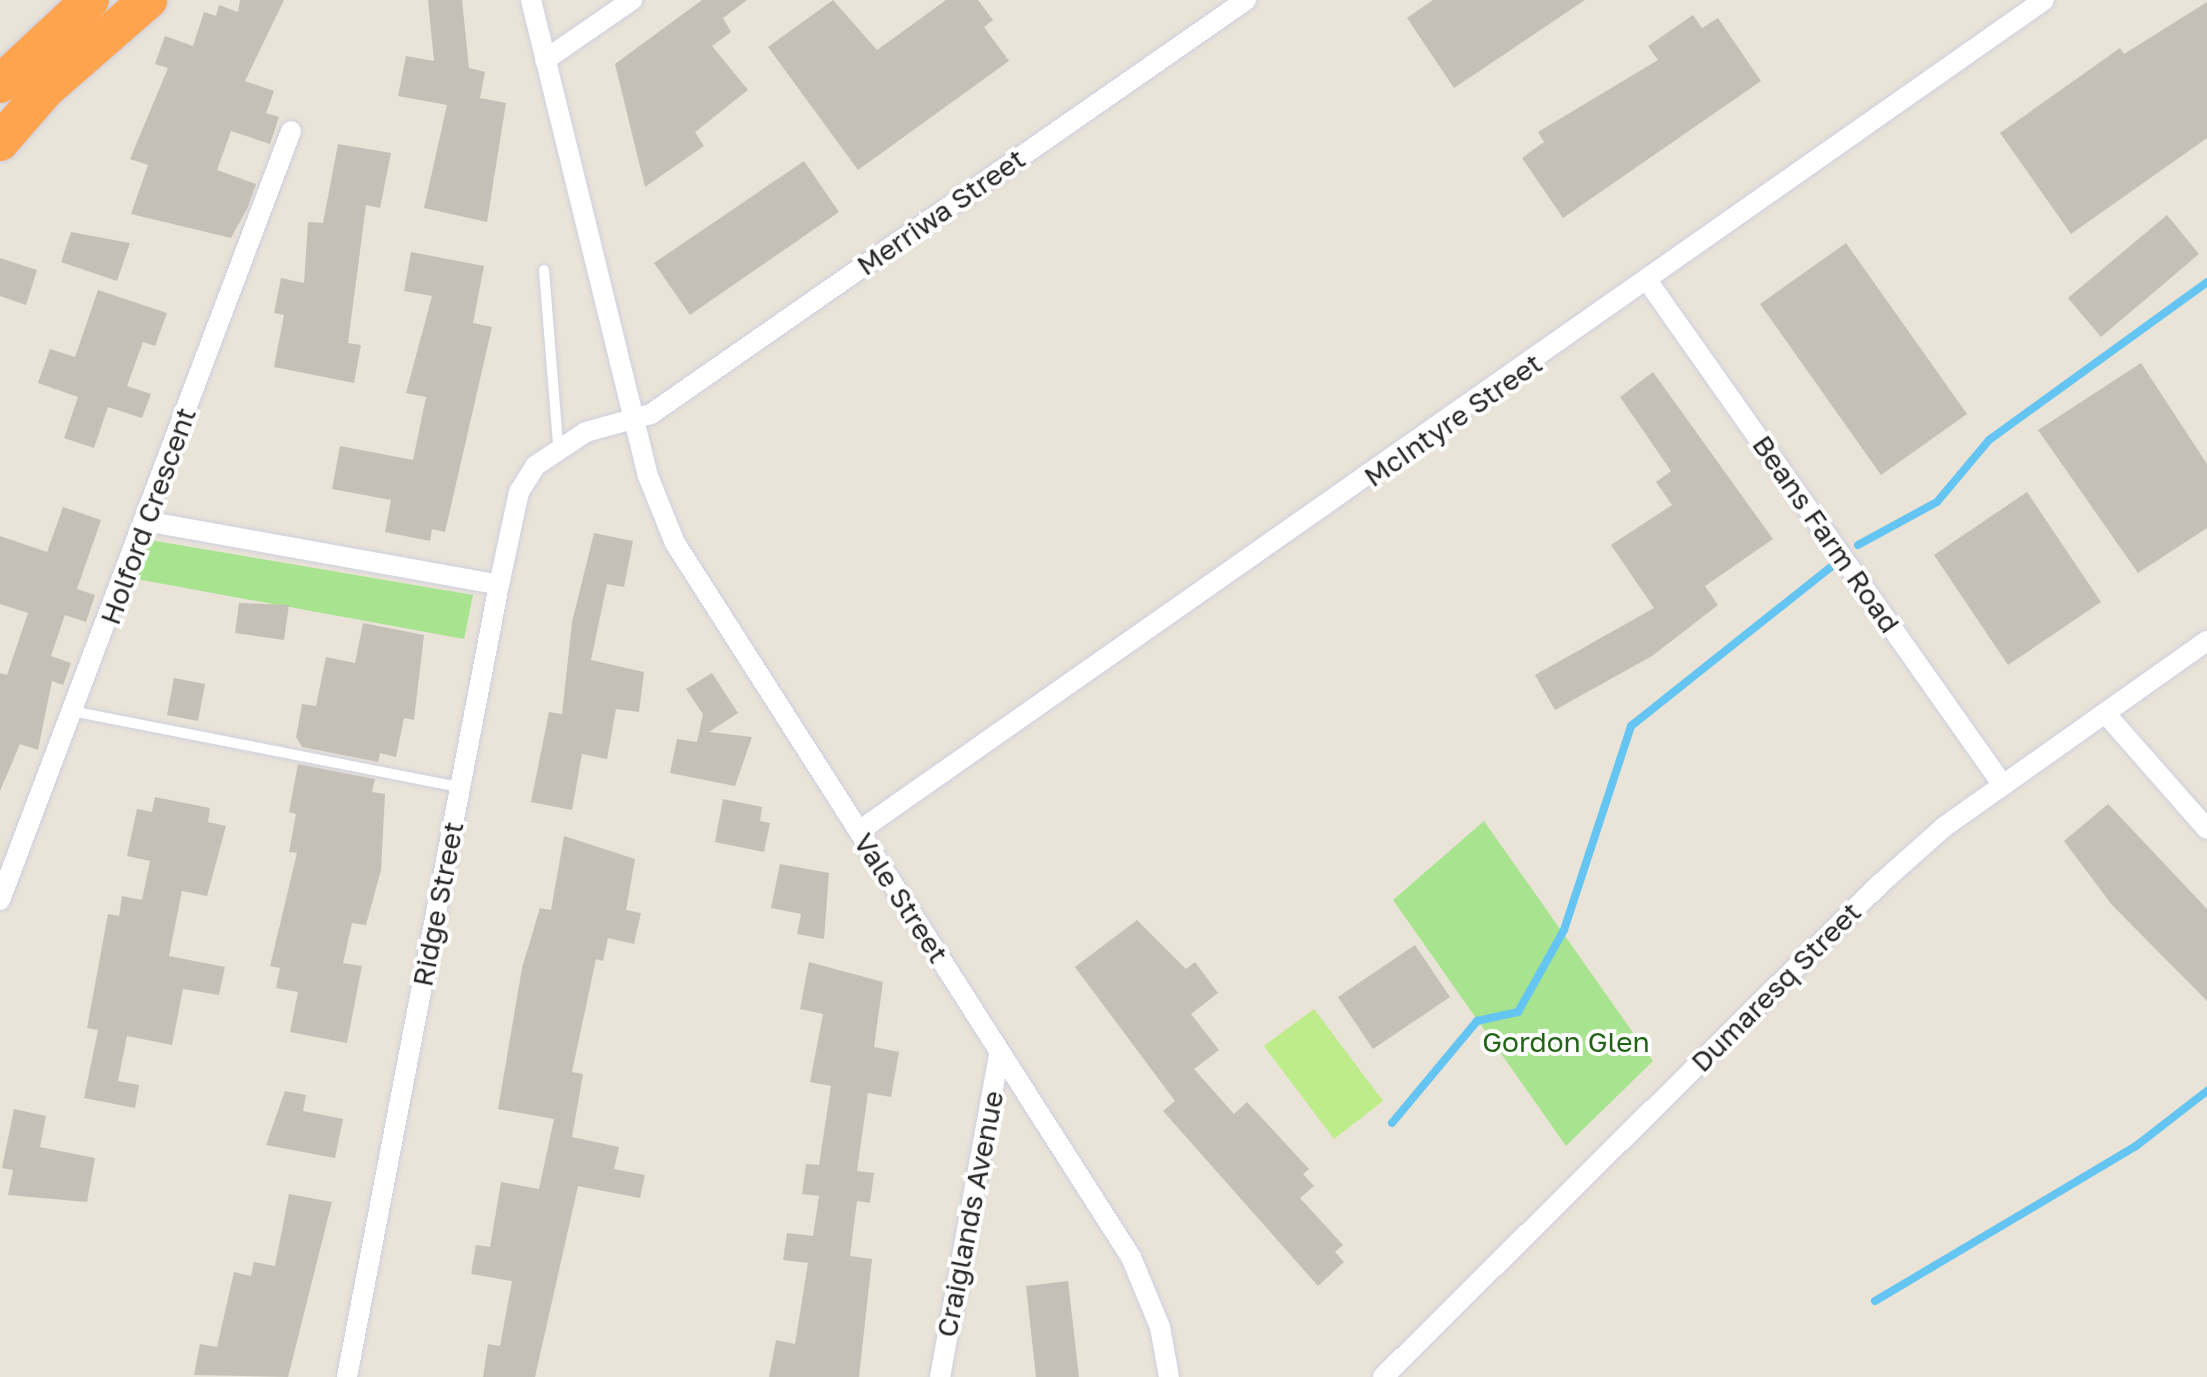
<!DOCTYPE html>
<style>
body{margin:0}
#map{position:relative;width:2207px;height:1377px;overflow:hidden;background:#eae3d7;font-family:"Golos Text",sans-serif}
div>[style]{position:absolute}
.green>*{inset:0;background:#a8e490}
.pitch>*{inset:0;background:#beec8b}
.stream>*{height:8px;margin:-4px;padding:0 4px;transform-origin:4px;border-radius:4px;background:#64c5f2}
.building>*{inset:0;background:#c5c0b7}
.roads{filter:drop-shadow(0 0 2px #cdcfe1) drop-shadow(0 0 2px #cdcfe1)}
.lane>*{height:10px;margin:-5px;padding:0 5px;transform-origin:5px;border-radius:5px;background:#fff}
.street>*{height:20px;margin:-10px;padding:0 10px;transform-origin:10px;border-radius:10px;background:#fff}
.highway>*{height:38px;margin:-19px;padding:0 19px;transform-origin:19px;border-radius:19px;background:#ffa44e}
span{translate:-50% -50%;white-space:nowrap;text-align:center;line-height:1.15;-webkit-text-stroke:8px #fff;paint-order:stroke}
.street-label{font-size:28px;color:#272727}
.park-label{font-size:28px;color:#226416}
</style>
<div id="map">
<div class="green">
<i style="clip-path:polygon(144px 539px,473px 595px,464px 639px,131px 578px)"></i>
<i style="clip-path:polygon(1484px 821px,1653px 1061px,1566px 1146px,1393px 900px)"></i>
</div>
<div class="pitch">
<i style="clip-path:polygon(1314px 1009px,1383px 1101px,1334px 1139px,1264px 1046px)"></i>
</div>
<div class="stream">
<i style="left:1858px;top:545px;width:90px;rotate:-28.6deg"></i>
<i style="left:1937px;top:502px;width:81px;rotate:-50deg"></i>
<i style="left:1989px;top:440px;width:269px;rotate:-35.9deg"></i>
<i style="left:1392px;top:1123px;width:133px;rotate:-50.2deg"></i>
<i style="left:1477px;top:1021px;width:42px;rotate:-12.4deg"></i>
<i style="left:1518px;top:1012px;width:94px;rotate:-60.7deg"></i>
<i style="left:1564px;top:930px;width:215px;rotate:-71.8deg"></i>
<i style="left:1631px;top:726px;width:256px;rotate:-38.5deg"></i>
<i style="left:1875px;top:1301px;width:304px;rotate:-30.7deg"></i>
<i style="left:2136px;top:1146px;width:90px;rotate:-37.8deg"></i>
</div>
<div class="building">
<i style="clip-path:polygon(240px 0,284px 0,245px 81px,274px 91px,266px 113px,279px 117px,270px 144px,231px 131px,217px 170px,256px 184px,248px 207px,231px 238px,131px 214px,148px 165px,130px 159px,168px 68px,155px 64px,165px 36px,193px 46px,204px 12px,216px 16px,219px 5px,238px 12px)"></i>
<i style="clip-path:polygon(428px 0,462px 0,469px 68px,485px 72px,480px 98px,506px 103px,487px 222px,424px 208px,447px 105px,398px 96px,406px 56px,434px 61px)"></i>
<i style="clip-path:polygon(702px 0,747px 0,723px 18px,731px 32px,712px 46px,748px 90px,695px 132px,704px 146px,645px 187px,615px 64px)"></i>
<i style="clip-path:polygon(833px 0,877px 50px,946px 0,978px 0,993px 20px,984px 27px,1009px 61px,858px 170px,768px 47px)"></i>
<i style="clip-path:polygon(1433px 0,1585px 0,1454px 88px,1407px 18px)"></i>
<i style="clip-path:polygon(2207px 2px,2207px 138px,2071px 234px,2000px 133px,2120px 48px,2124px 54px)"></i>
<i style="clip-path:polygon(1693px 15px,1702px 28px,1718px 18px,1761px 81px,1563px 218px,1522px 158px,1544px 142px,1538px 132px,1658px 60px,1648px 46px)"></i>
<i style="clip-path:polygon(338px 144px,391px 153px,380px 208px,366px 205px,348px 343px,361px 345px,354px 383px,274px 367px,284px 315px,274px 313px,281px 278px,304px 283px,308px 222px,323px 223px)"></i>
<i style="clip-path:polygon(804px 161px,839px 212px,690px 315px,654px 263px)"></i>
<i style="clip-path:polygon(2167px 215px,2199px 254px,2101px 337px,2068px 298px)"></i>
<i style="clip-path:polygon(71px 232px,130px 243px,117px 281px,61px 262px)"></i>
<i style="clip-path:polygon(1846px 243px,1967px 414px,1881px 475px,1760px 304px)"></i>
<i style="clip-path:polygon(411px 252px,484px 266px,473px 323px,492px 327px,445px 532px,432px 529px,430px 541px,385px 532px,391px 500px,332px 489px,340px 446px,413px 460px,426px 397px,406px 393px,432px 296px,404px 291px)"></i>
<i style="clip-path:polygon(0 258px,37px 270px,26px 305px,0 296px)"></i>
<i style="clip-path:polygon(98px 290px,167px 313px,155px 346px,143px 342px,127px 386px,151px 394px,142px 418px,108px 407px,94px 448px,64px 438px,78px 397px,38px 383px,50px 349px,75px 357px)"></i>
<i style="clip-path:polygon(2141px 363px,2207px 464px,2207px 528px,2138px 573px,2038px 430px)"></i>
<i style="clip-path:polygon(1653px 372px,1773px 539px,1705px 586px,1718px 605px,1652px 656px,1555px 710px,1535px 675px,1654px 608px,1611px 545px,1672px 505px,1656px 482px,1671px 471px,1620px 397px)"></i>
<i style="clip-path:polygon(2027px 492px,2101px 602px,2008px 665px,1934px 555px)"></i>
<i style="clip-path:polygon(63px 507px,101px 520px,77px 589px,95px 595px,86px 622px,65px 615px,51px 656px,71px 663px,63px 685px,52px 681px,38px 750px,20px 744px,0 791px,0 673px,7px 675px,28px 613px,0 604px,0 536px,47px 552px)"></i>
<i style="clip-path:polygon(594px 533px,633px 541px,624px 587px,607px 584px,591px 660px,644px 672px,639px 712px,616px 709px,607px 759px,582px 754px,572px 810px,531px 802px,549px 712px,562px 714px,572px 622px)"></i>
<i style="clip-path:polygon(239px 603px,289px 605px,284px 640px,235px 633px)"></i>
<i style="clip-path:polygon(363px 623px,424px 635px,414px 720px,404px 718px,396px 757px,380px 753px,378px 762px,302px 747px,296px 737px,302px 704px,316px 706px,326px 657px,355px 663px)"></i>
<i style="clip-path:polygon(712px 673px,738px 713px,709px 732px,752px 737px,735px 786px,670px 773px,677px 739px,697px 742px,703px 714px,686px 689px)"></i>
<i style="clip-path:polygon(174px 678px,205px 684px,198px 721px,167px 715px)"></i>
<i style="clip-path:polygon(298px 764px,375px 779px,372px 792px,385px 794px,381px 870px,366px 925px,352px 923px,343px 963px,362px 966px,347px 1043px,290px 1032px,298px 992px,276px 988px,280px 968px,270px 966px,297px 853px,289px 852px,296px 814px,289px 812px)"></i>
<i style="clip-path:polygon(155px 797px,210px 808px,208px 822px,226px 826px,207px 896px,182px 891px,169px 956px,225px 967px,219px 995px,183px 989px,172px 1045px,127px 1036px,118px 1081px,139px 1085px,135px 1108px,84px 1098px,98px 1030px,87px 1028px,108px 914px,119px 916px,122px 896px,142px 900px,150px 861px,127px 856px,137px 809px,152px 812px)"></i>
<i style="clip-path:polygon(723px 799px,762px 807px,760px 821px,770px 823px,764px 852px,715px 842px)"></i>
<i style="clip-path:polygon(2108px 804px,2207px 909px,2207px 1001px,2112px 905px,2064px 841px)"></i>
<i style="clip-path:polygon(564px 836px,635px 859px,626px 910px,641px 913px,634px 944px,608px 938px,603px 961px,596px 959px,572px 1072px,583px 1074px,572px 1137px,619px 1147px,614px 1169px,645px 1175px,640px 1198px,578px 1186px,535px 1377px,483px 1377px,488px 1344px,500px 1346px,512px 1281px,471px 1274px,476px 1245px,490px 1247px,501px 1182px,539px 1189px,554px 1119px,498px 1109px,522px 968px,540px 908px,551px 910px)"></i>
<i style="clip-path:polygon(780px 864px,829px 873px,824px 939px,797px 934px,801px 914px,771px 908px)"></i>
<i style="clip-path:polygon(1137px 920px,1186px 969px,1195px 962px,1218px 993px,1191px 1014px,1219px 1050px,1194px 1069px,1234px 1114px,1247px 1102px,1309px 1169px,1303px 1174px,1314px 1186px,1300px 1198px,1343px 1245px,1335px 1252px,1344px 1262px,1318px 1286px,1163px 1111px,1175px 1101px,1075px 967px)"></i>
<i style="clip-path:polygon(1415px 945px,1450px 997px,1373px 1049px,1338px 997px)"></i>
<i style="clip-path:polygon(809px 962px,883px 982px,874px 1047px,899px 1052px,891px 1097px,868px 1093px,857px 1171px,874px 1173px,870px 1203px,857px 1201px,850px 1256px,872px 1259px,859px 1377px,769px 1377px,776px 1340px,795px 1344px,808px 1263px,783px 1260px,787px 1233px,813px 1236px,819px 1196px,802px 1194px,806px 1164px,819px 1165px,831px 1086px,810px 1082px,823px 1014px,800px 1009px)"></i>
<i style="clip-path:polygon(285px 1091px,306px 1095px,303px 1111px,343px 1119px,335px 1158px,266px 1145px)"></i>
<i style="clip-path:polygon(14px 1109px,46px 1116px,40px 1147px,95px 1158px,87px 1202px,8px 1195px,13px 1170px,2px 1168px)"></i>
<i style="clip-path:polygon(289px 1194px,332px 1202px,288px 1377px,194px 1375px,200px 1344px,217px 1347px,234px 1272px,251px 1276px,254px 1262px,275px 1266px)"></i>
<i style="clip-path:polygon(1068px 1281px,1079px 1377px,1036px 1377px,1026px 1286px)"></i>
</div>
<div class="roads">
<div class="lane">
<i style="left:544px;top:270px;width:176px;rotate:85.4deg"></i>
<i style="left:77px;top:712px;width:390px;rotate:11.1deg"></i>
</div>
<div class="street">
<i style="left:531px;top:0;width:490px;rotate:76.2deg"></i>
<i style="left:648px;top:476px;width:72px;rotate:68.1deg"></i>
<i style="left:675px;top:543px;width:847px;rotate:57.44deg"></i>
<i style="left:1131px;top:1257px;width:76px;rotate:67.5deg"></i>
<i style="left:1160px;top:1327px;width:51px;rotate:79.8deg"></i>
<i style="left:545px;top:60px;width:106px;rotate:-34.6deg"></i>
<i style="left:1649px;top:283px;width:613px;rotate:54.83deg"></i>
<i style="left:145px;top:521px;width:360px;rotate:10.2deg"></i>
<i style="left:2105px;top:713px;width:154px;rotate:48.7deg"></i>
<i style="left:859px;top:831px;width:1447px;rotate:-35.04deg"></i>
<i style="left:0;top:900px;width:822px;rotate:-69.27deg"></i>
<i style="left:347px;top:1377px;width:806px;rotate:-79.14deg"></i>
<i style="left:499px;top:585px;width:95px;rotate:-77.9deg"></i>
<i style="left:519px;top:492px;width:31px;rotate:-58deg"></i>
<i style="left:535px;top:466px;width:61px;rotate:-33.7deg"></i>
<i style="left:586px;top:432px;width:67px;rotate:-15.5deg"></i>
<i style="left:651px;top:414px;width:725px;rotate:-34.83deg"></i>
<i style="left:940px;top:1377px;width:331px;rotate:-79.6deg"></i>
<i style="left:1383px;top:1377px;width:700px;rotate:-44.77deg"></i>
<i style="left:1880px;top:884px;width:86px;rotate:-41.7deg"></i>
<i style="left:1944px;top:827px;width:322px;rotate:-35.3deg"></i>
</div>
<div class="highway">
<i style="left:0;top:84px;width:123px;rotate:-43deg"></i>
<i style="left:0;top:142px;width:69px;rotate:-49.1deg"></i>
<i style="left:45px;top:90px;width:137px;rotate:-41.1deg"></i>
</div>
</div>
<div class="street-label">
<span style="left:941px;top:212px;rotate:-35deg">Merriwa Street</span>
<span style="left:1453px;top:420px;rotate:-35deg">McIntyre Street</span>
<span style="left:148px;top:516px;rotate:-70deg">Holford Crescent</span>
<span style="left:1826px;top:534px;rotate:55deg">Beans Farm Road</span>
<span style="left:901px;top:898px;rotate:57deg">Vale Street</span>
<span style="left:438px;top:904px;rotate:-79deg">Ridge Street</span>
<span style="left:1776px;top:987px;rotate:-45deg">Dumaresq Street</span>
<span style="left:970px;top:1214px;rotate:-79deg">Craiglands Avenue</span>
</div>
<div class="park-label">
<span style="left:1566px;top:1042px">Gordon Glen</span>
</div>
</div>
